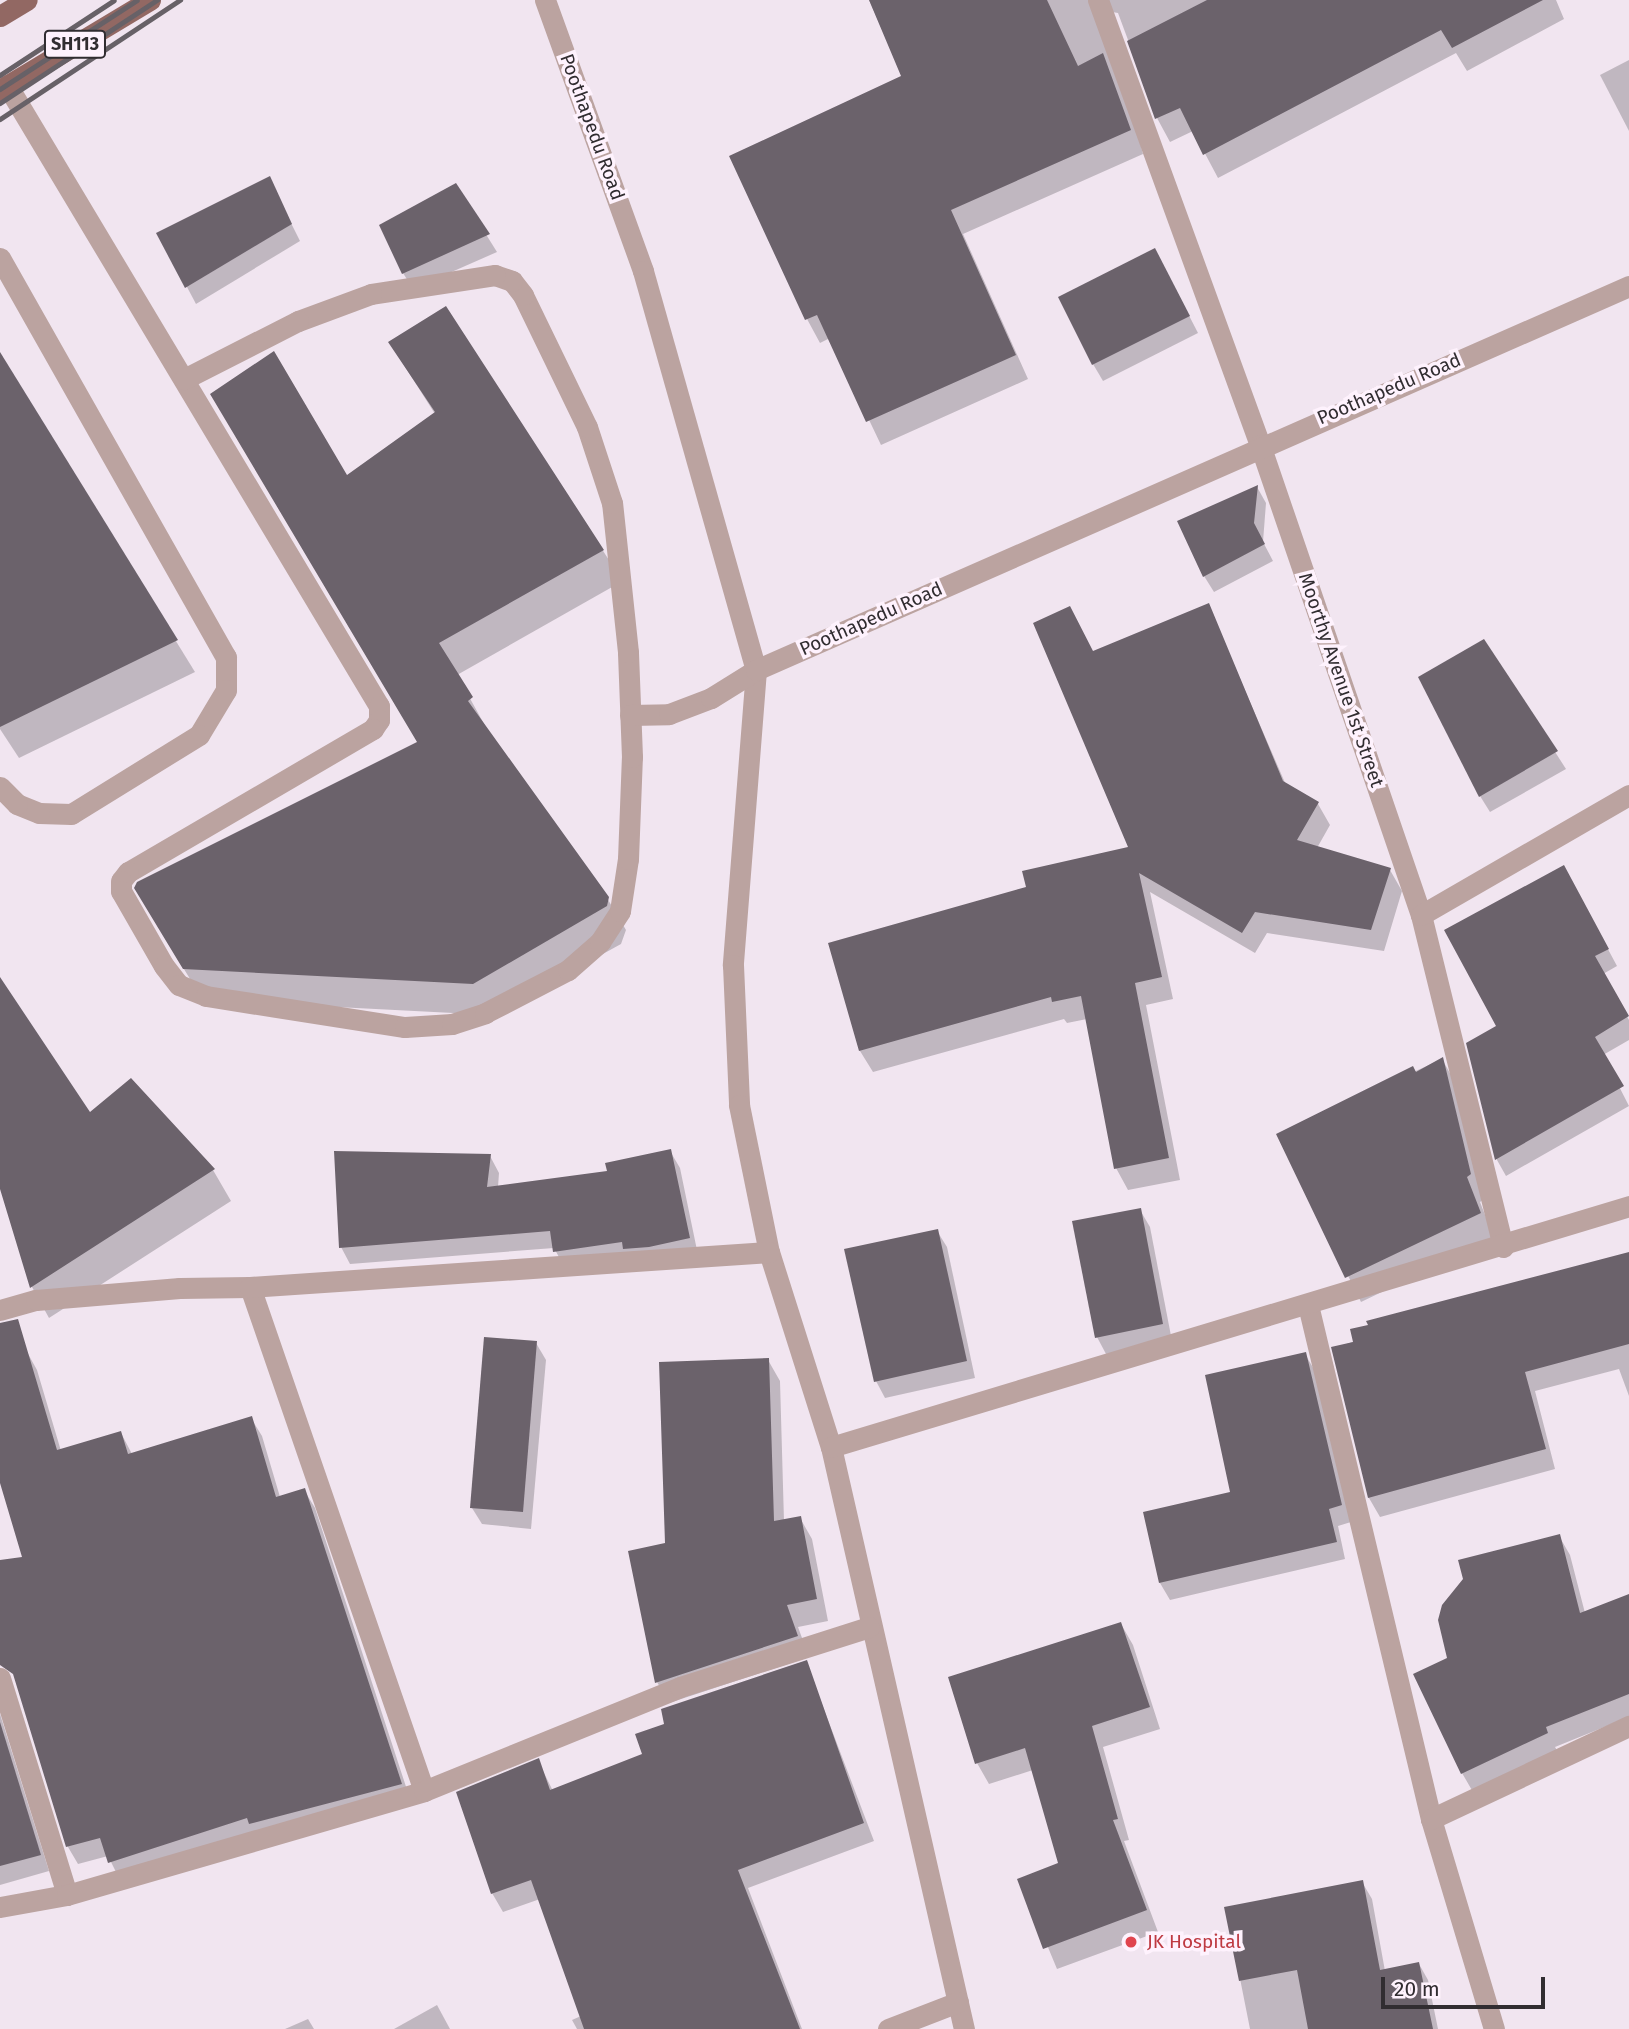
<!DOCTYPE html>
<style>
body{margin:0}
#map{position:relative;width:1629px;height:2029px;overflow:hidden;background:#f1e5f0;font-family:"Fira Sans",sans-serif}
div>[style]{position:absolute}
.shadow>*{inset:0;background:#0003}
.building>*{inset:0;background:#6b626b}
.minor>*{height:21px;margin:-10.5px;padding:0 10.5px;transform-origin:10.5px;border-radius:10.5px;background:#bba3a0}
.major>*{height:21px;margin:-10.5px;padding:0 10.5px;transform-origin:10.5px;border-radius:10.5px;background:#926863}
.rail>*{height:5px;margin:-2.5px;padding:0 2.5px;transform-origin:2.5px;border-radius:2.5px;background:#676167}
.dots>*{width:19px;height:19px;translate:-50% -50%;box-sizing:border-box;border:4px solid #fef2fd;border-radius:50%}
span{translate:-50% -50%;white-space:nowrap;text-align:center;line-height:1.15;-webkit-text-stroke:7px #fef2fd;paint-order:stroke}
.shield-label span{padding:2px 5px;background:#fef2fd;border:2px solid;border-radius:5px;-webkit-text-stroke-width:0}
.shield-label{font-size:18px;color:#312d31;font-weight:700}
.street-label{font-size:19px;color:#312d31}
.health-label{font-size:19px;color:#be3a42}
.left{translate:0 -50%;text-align:left}
.scale{position:absolute;left:1381px;top:1977px;width:164px;height:32px;box-sizing:border-box;border:4px solid #312d31;border-top:0;padding-left:9px;font-size:21px;line-height:24px;white-space:nowrap;color:#312d31;-webkit-text-stroke:5px #fef2fd;paint-order:stroke}
</style>
<div id="map">
<div class="shadow">
<i style="clip-path:polygon(869px 0,1556px 0,1564px 19px,1467px 71px,1456px 53px,1218px 178px,1193px 131px,1170px 142px,1157px 118px,1118px 13px,1106px 11px,1143px 154px,963px 234px,1028px 379px,881px 445px,830px 338px,820px 343px,807px 319px,732px 156px,903px 77px)"></i>
<i style="clip-path:polygon(1629px 60px,1629px 131px,1600px 75px)"></i>
<i style="clip-path:polygon(269px 179px,300px 241px,196px 304px,159px 234px)"></i>
<i style="clip-path:polygon(455px 185px,497px 252px,413px 289px,403px 273px)"></i>
<i style="clip-path:polygon(1164px 267px,1198px 333px,1103px 381px,1093px 364px)"></i>
<i style="clip-path:polygon(446px 309px,620px 577px,621px 582px,457px 675px,488px 731px,607px 898px,626px 930px,621px 944px,492px 1015px,203px 1000px,163px 935px,419px 743px,346px 478px,435px 414px,390px 343px)"></i>
<i style="clip-path:polygon(0 356px,195px 672px,19px 758px,0 729px)"></i>
<i style="clip-path:polygon(1257px 487px,1266px 503px,1263px 542px,1273px 561px,1214px 592px,1204px 576px)"></i>
<i style="clip-path:polygon(1208px 605px,1286px 785px,1318px 804px,1330px 825px,1317px 848px,1390px 870px,1402px 891px,1384px 951px,1267px 933px,1255px 953px,1150px 892px,1173px 999px,1146px 1005px,1180px 1180px,1128px 1190px,1116px 1168px,1087px 1019px,1067px 1023px,1064px 1019px,873px 1072px,860px 1051px,830px 944px,1028px 889px,1130px 848px,1093px 653px)"></i>
<i style="clip-path:polygon(1484px 641px,1566px 769px,1490px 812px,1480px 796px)"></i>
<i style="clip-path:polygon(1573px 884px,1617px 966px,1603px 974px,1629px 1020px,1629px 1040px,1603px 1055px,1629px 1106px,1506px 1176px,1497px 1160px,1468px 1044px,1499px 1027px)"></i>
<i style="clip-path:polygon(0 980px,89px 1115px,131px 1080px,213px 1170px,231px 1201px,49px 1318px,32px 1287px,0 1183px)"></i>
<i style="clip-path:polygon(1442px 1059px,1456px 1084px,1484px 1199px,1480px 1202px,1494px 1238px,1361px 1302px,1278px 1134px)"></i>
<i style="clip-path:polygon(670px 1151px,680px 1168px,698px 1255px,565px 1268px,554px 1248px,350px 1264px,341px 1247px,490px 1156px,499px 1173px,498px 1187px,609px 1172px)"></i>
<i style="clip-path:polygon(1140px 1210px,1150px 1227px,1172px 1341px,1106px 1354px,1097px 1337px)"></i>
<i style="clip-path:polygon(937px 1231px,947px 1247px,975px 1378px,885px 1398px,876px 1381px)"></i>
<i style="clip-path:polygon(1629px 1253px,1629px 1396px,1619px 1369px,1535px 1391px,1555px 1469px,1380px 1517px,1369px 1498px,1334px 1348px)"></i>
<i style="clip-path:polygon(536px 1343px,546px 1360px,531px 1529px,482px 1524px,472px 1508px)"></i>
<i style="clip-path:polygon(27px 1352px,37px 1370px,61px 1451px,121px 1433px,132px 1454px,251px 1418px,262px 1436px,280px 1497px,304px 1490px,315px 1508px,411px 1802px,120px 1880px,108px 1856px,78px 1864px,68px 1847px,19px 1690px,61px 1679px,0 1477px,0 1360px)"></i>
<i style="clip-path:polygon(1305px 1354px,1315px 1371px,1351px 1522px,1338px 1526px,1345px 1559px,1170px 1600px,1160px 1583px,1145px 1513px,1233px 1493px)"></i>
<i style="clip-path:polygon(768px 1360px,780px 1381px,784px 1521px,800px 1518px,812px 1539px,828px 1621px,798px 1627px,809px 1657px,669px 1703px,657px 1682px,666px 1545px)"></i>
<i style="clip-path:polygon(1559px 1536px,1570px 1555px,1585px 1613px,1629px 1595px,1629px 1717px,1555px 1747px,1558px 1752px,1473px 1792px,1462px 1773px,1449px 1659px)"></i>
<i style="clip-path:polygon(1121px 1624px,1133px 1645px,1160px 1729px,1103px 1747px,1129px 1840px,1124px 1841px,1158px 1932px,1057px 1969px,1020px 1880px,1061px 1865px,1033px 1770px,989px 1784px,977px 1763px)"></i>
<i style="clip-path:polygon(806px 1662px,874px 1841px,748px 1888px,802px 2029px,577px 2029px,572px 2020px,581px 2016px,540px 1899px,503px 1912px,492px 1893px,538px 1761px,553px 1791px,645px 1755px,666px 1725px)"></i>
<i style="clip-path:polygon(0 1714px,49px 1871px,0 1885px)"></i>
<i style="clip-path:polygon(1362px 1882px,1372px 1899px,1385px 1971px,1419px 1964px,1428px 1980px,1438px 2029px,1250px 2029px,1226px 1908px)"></i>
<i style="clip-path:polygon(437px 2005px,450px 2029px,394px 2029px)"></i>
<i style="clip-path:polygon(308px 2019px,314px 2029px,285px 2029px)"></i>
</div>
<div class="building">
<i style="clip-path:polygon(869px 0,1047px 0,1078px 66px,1103px 53px,1131px 130px,951px 210px,1016px 355px,866px 422px,817px 315px,805px 320px,729px 156px,901px 76px)"></i>
<i style="clip-path:polygon(1207px 0,1543px 0,1452px 48px,1441px 30px,1203px 155px,1180px 108px,1155px 119px,1127px 41px)"></i>
<i style="clip-path:polygon(270px 176px,292px 224px,185px 288px,156px 233px)"></i>
<i style="clip-path:polygon(456px 183px,490px 234px,402px 274px,379px 225px)"></i>
<i style="clip-path:polygon(1155px 248px,1190px 316px,1092px 365px,1058px 297px)"></i>
<i style="clip-path:polygon(446px 306px,604px 550px,439px 643px,473px 697px,468px 701px,609px 897px,607px 906px,473px 984px,183px 969px,134px 888px,137px 882px,417px 742px,210px 394px,274px 351px,347px 475px,435px 412px,388px 342px)"></i>
<i style="clip-path:polygon(0 352px,178px 640px,0 727px)"></i>
<i style="clip-path:polygon(1258px 485px,1254px 523px,1265px 544px,1203px 577px,1177px 521px)"></i>
<i style="clip-path:polygon(1209px 603px,1283px 781px,1319px 802px,1297px 840px,1391px 868px,1371px 930px,1255px 912px,1242px 933px,1139px 873px,1162px 977px,1135px 983px,1169px 1158px,1114px 1169px,1081px 996px,1052px 1002px,1051px 997px,859px 1051px,828px 943px,1026px 887px,1022px 871px,1128px 847px,1033px 623px,1070px 606px,1093px 651px)"></i>
<i style="clip-path:polygon(1484px 639px,1558px 751px,1479px 797px,1418px 677px)"></i>
<i style="clip-path:polygon(1564px 865px,1609px 949px,1595px 956px,1629px 1016px,1595px 1037px,1624px 1086px,1495px 1160px,1466px 1043px,1496px 1026px,1444px 930px)"></i>
<i style="clip-path:polygon(0 977px,90px 1112px,131px 1078px,215px 1169px,30px 1288px,0 1189px)"></i>
<i style="clip-path:polygon(1443px 1057px,1471px 1174px,1467px 1177px,1481px 1213px,1345px 1278px,1276px 1134px,1413px 1066px,1416px 1072px)"></i>
<i style="clip-path:polygon(671px 1149px,690px 1238px,649px 1247px,623px 1249px,622px 1242px,553px 1252px,550px 1231px,339px 1248px,334px 1151px,491px 1154px,487px 1187px,607px 1171px,605px 1163px)"></i>
<i style="clip-path:polygon(1141px 1208px,1163px 1324px,1095px 1338px,1072px 1221px)"></i>
<i style="clip-path:polygon(938px 1229px,967px 1361px,874px 1382px,844px 1249px)"></i>
<i style="clip-path:polygon(1629px 1252px,1629px 1344px,1525px 1372px,1546px 1449px,1368px 1498px,1331px 1347px,1353px 1342px,1350px 1329px,1368px 1325px,1366px 1321px)"></i>
<i style="clip-path:polygon(18px 1319px,57px 1450px,121px 1431px,128px 1454px,252px 1416px,276px 1497px,305px 1488px,402px 1784px,249px 1824px,247px 1818px,108px 1863px,100px 1838px,66px 1847px,13px 1674px,0 1665px,0 1560px,22px 1557px,0 1483px,0 1323px)"></i>
<i style="clip-path:polygon(484px 1337px,537px 1341px,523px 1512px,470px 1508px)"></i>
<i style="clip-path:polygon(1306px 1352px,1342px 1505px,1329px 1509px,1337px 1542px,1159px 1583px,1143px 1512px,1230px 1492px,1205px 1375px)"></i>
<i style="clip-path:polygon(769px 1358px,774px 1521px,801px 1516px,817px 1599px,787px 1605px,798px 1636px,655px 1683px,628px 1551px,665px 1543px,659px 1362px)"></i>
<i style="clip-path:polygon(1560px 1534px,1580px 1613px,1629px 1594px,1629px 1694px,1546px 1727px,1548px 1733px,1461px 1774px,1413px 1674px,1447px 1658px,1438px 1620px,1442px 1605px,1463px 1579px,1458px 1560px)"></i>
<i style="clip-path:polygon(1121px 1622px,1150px 1707px,1092px 1726px,1118px 1819px,1113px 1820px,1147px 1910px,1043px 1949px,1017px 1879px,1058px 1863px,1025px 1748px,975px 1764px,948px 1677px)"></i>
<i style="clip-path:polygon(807px 1660px,864px 1823px,738px 1870px,800px 2029px,584px 2029px,531px 1880px,491px 1894px,456px 1792px,539px 1758px,550px 1790px,642px 1754px,635px 1734px,664px 1724px,661px 1709px)"></i>
<i style="clip-path:polygon(0 1722px,41px 1855px,0 1866px)"></i>
<i style="clip-path:polygon(1363px 1880px,1380px 1970px,1419px 1962px,1433px 2029px,1308px 2029px,1297px 1970px,1239px 1981px,1224px 1907px)"></i>
</div>
<div class="minor">
<i style="left:545px;top:0;width:288px;rotate:70.1deg"></i>
<i style="left:643px;top:271px;width:415px;rotate:74.2deg"></i>
<i style="left:756px;top:670px;width:296px;rotate:94.5deg"></i>
<i style="left:733px;top:965px;width:140px;rotate:87.5deg"></i>
<i style="left:739px;top:1105px;width:150px;rotate:78.5deg"></i>
<i style="left:769px;top:1252px;width:205px;rotate:72.4deg"></i>
<i style="left:831px;top:1447px;width:597px;rotate:77.13deg"></i>
<i style="left:1098px;top:0;width:474px;rotate:70deg"></i>
<i style="left:1260px;top:445px;width:497px;rotate:71.1deg"></i>
<i style="left:1421px;top:915px;width:342px;rotate:76.1deg"></i>
<i style="left:7px;top:85px;width:724px;rotate:59.08deg"></i>
<i style="left:379px;top:706px;width:14px;rotate:90deg"></i>
<i style="left:379px;top:720px;width:11px;rotate:124deg"></i>
<i style="left:373px;top:729px;width:284px;rotate:149.7deg"></i>
<i style="left:128px;top:872px;width:11px;rotate:128deg"></i>
<i style="left:121px;top:881px;width:10px;rotate:90deg"></i>
<i style="left:121px;top:891px;width:86px;rotate:60.2deg"></i>
<i style="left:164px;top:966px;width:24px;rotate:52deg"></i>
<i style="left:179px;top:985px;width:29px;rotate:22deg"></i>
<i style="left:206px;top:996px;width:201px;rotate:8.9deg"></i>
<i style="left:405px;top:1027px;width:47px;rotate:-3.7deg"></i>
<i style="left:452px;top:1024px;width:35px;rotate:-18deg"></i>
<i style="left:485px;top:1013px;width:93px;rotate:-27.4deg"></i>
<i style="left:568px;top:970px;width:43px;rotate:-41.2deg"></i>
<i style="left:600px;top:942px;width:37px;rotate:-57deg"></i>
<i style="left:620px;top:911px;width:53px;rotate:-81.3deg"></i>
<i style="left:628px;top:859px;width:102px;rotate:-87.8deg"></i>
<i style="left:632px;top:757px;width:105px;rotate:-92.2deg"></i>
<i style="left:628px;top:652px;width:150px;rotate:-96.1deg"></i>
<i style="left:612px;top:503px;width:80px;rotate:-108.2deg"></i>
<i style="left:587px;top:427px;width:147px;rotate:-115.9deg"></i>
<i style="left:523px;top:295px;width:18px;rotate:-128deg"></i>
<i style="left:512px;top:281px;width:18px;rotate:-161deg"></i>
<i style="left:495px;top:275px;width:125px;rotate:171.3deg"></i>
<i style="left:371px;top:294px;width:78px;rotate:159.7deg"></i>
<i style="left:298px;top:321px;width:128px;rotate:153deg"></i>
<i style="left:0;top:258px;width:459px;rotate:60.5deg"></i>
<i style="left:226px;top:657px;width:33px;rotate:90deg"></i>
<i style="left:226px;top:690px;width:52px;rotate:121deg"></i>
<i style="left:199px;top:735px;width:150px;rotate:148.3deg"></i>
<i style="left:71px;top:814px;width:32px;rotate:-178deg"></i>
<i style="left:39px;top:813px;width:24px;rotate:-158deg"></i>
<i style="left:17px;top:804px;width:24px;rotate:-135deg"></i>
<i style="left:630px;top:715px;width:39px;rotate:-1deg"></i>
<i style="left:669px;top:714px;width:45px;rotate:-20.9deg"></i>
<i style="left:711px;top:698px;width:53px;rotate:-31.9deg"></i>
<i style="left:756px;top:670px;width:954px;rotate:-23.74deg"></i>
<i style="left:1421px;top:915px;width:240px;rotate:-30deg"></i>
<i style="left:250px;top:1287px;width:533px;rotate:70.95deg"></i>
<i style="left:1308px;top:1305px;width:529px;rotate:76.54deg"></i>
<i style="left:1431px;top:1819px;width:219px;rotate:73.3deg"></i>
<i style="left:0;top:1310px;width:37px;rotate:-16deg"></i>
<i style="left:36px;top:1300px;width:144px;rotate:-4.8deg"></i>
<i style="left:180px;top:1288px;width:70px;rotate:-0.8deg"></i>
<i style="left:250px;top:1287px;width:520px;rotate:-3.86deg"></i>
<i style="left:831px;top:1447px;width:834px;rotate:-16.8deg"></i>
<i style="left:0;top:1678px;width:227px;rotate:72.8deg"></i>
<i style="left:1431px;top:1819px;width:219px;rotate:-25.2deg"></i>
<i style="left:0;top:1907px;width:68px;rotate:-10.2deg"></i>
<i style="left:67px;top:1895px;width:372px;rotate:-16.2deg"></i>
<i style="left:424px;top:1791px;width:276px;rotate:-22.1deg"></i>
<i style="left:680px;top:1687px;width:198px;rotate:-17.6deg"></i>
<i style="left:888px;top:2029px;width:75px;rotate:-21.1deg"></i>
</div>
<div class="major">
<i style="left:0;top:16px;width:31px;rotate:-31deg"></i>
<i style="left:0;top:90px;width:175px;rotate:-31deg"></i>
</div>
<div class="rail">
<i style="left:0;top:75px;width:136px;rotate:-33.3deg"></i>
<i style="left:0;top:89px;width:163px;rotate:-33deg"></i>
<i style="left:0;top:103px;width:188px;rotate:-33.3deg"></i>
<i style="left:0;top:119px;width:216px;rotate:-33.5deg"></i>
</div>
<div class="dots">
<i style="left:1131px;top:1942px;background:#e0444e"></i>
</div>
<div class="shield-label">
<span style="left:75px;top:44px">SH113</span>
</div>
<div class="street-label">
<span style="left:592px;top:127px;rotate:70deg">Poothapedu Road</span>
<span style="left:1389px;top:389px;rotate:-23deg">Poothapedu Road</span>
<span style="left:871px;top:619px;rotate:-24deg">Poothapedu Road</span>
<span style="left:1341px;top:680px;rotate:71deg">Moorthy Avenue 1st Street</span>
</div>
<div class="health-label">
<span class="left" style="left:1147px;top:1942px">JK Hospital</span>
</div>
<div class="scale">20 m</div>
</div>
